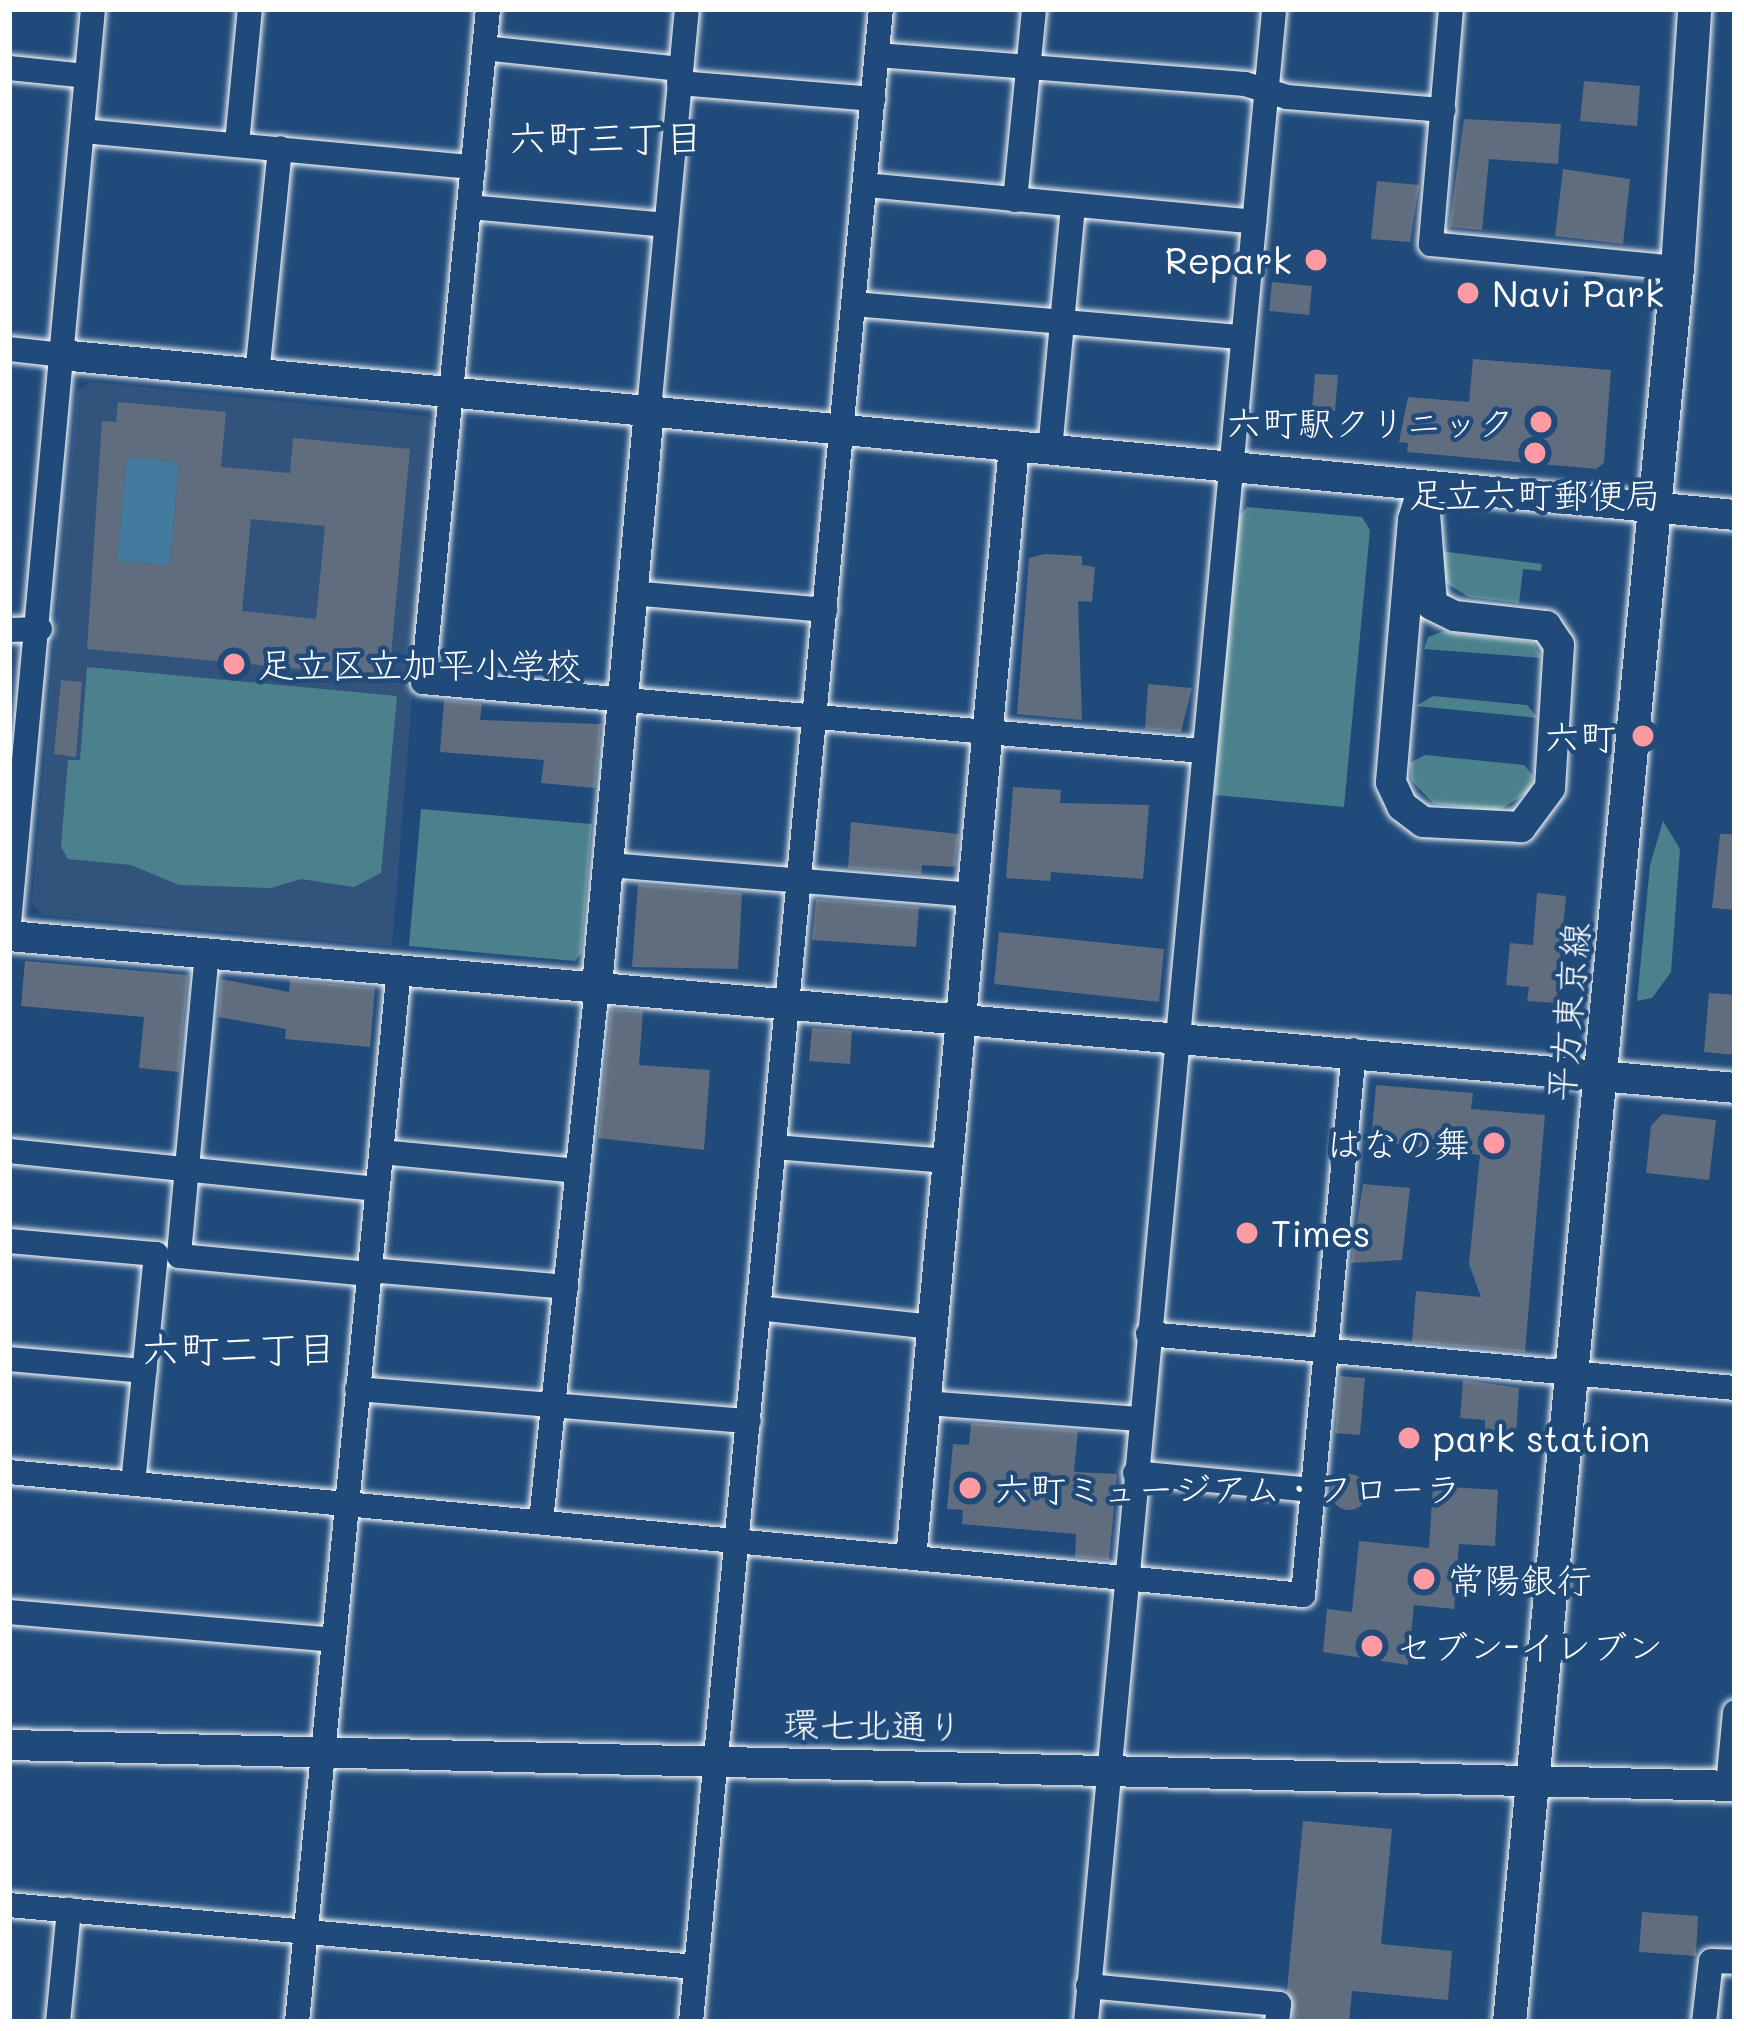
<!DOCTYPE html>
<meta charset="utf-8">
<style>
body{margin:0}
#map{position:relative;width:1744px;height:2031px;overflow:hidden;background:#1f4a7a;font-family:Mali,"Klee One",sans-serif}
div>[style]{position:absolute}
.built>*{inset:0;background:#32547c}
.green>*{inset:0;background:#4b808d}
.water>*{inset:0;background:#437b9f}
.building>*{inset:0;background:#5f6d7f}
.round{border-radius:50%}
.roads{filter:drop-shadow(0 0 3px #fff) drop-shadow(0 0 3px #fff)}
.minor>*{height:24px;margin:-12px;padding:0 12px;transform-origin:12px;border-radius:12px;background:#1f4a7a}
.tertiary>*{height:30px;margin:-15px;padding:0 15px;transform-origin:15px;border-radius:15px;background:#1f4a7a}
.secondary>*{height:33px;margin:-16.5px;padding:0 16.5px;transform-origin:16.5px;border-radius:16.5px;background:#1f4a7a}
.dots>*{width:33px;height:33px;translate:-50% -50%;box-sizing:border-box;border:6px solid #1f4a7a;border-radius:50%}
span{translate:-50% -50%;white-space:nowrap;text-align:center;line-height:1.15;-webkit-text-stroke:9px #1f4a7a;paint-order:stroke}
.poi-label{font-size:36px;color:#fff}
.right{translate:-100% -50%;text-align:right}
.left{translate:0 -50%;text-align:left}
.street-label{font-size:36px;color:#fff}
.neighbourhood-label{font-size:39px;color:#fff}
.frame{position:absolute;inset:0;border:12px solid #fff;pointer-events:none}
</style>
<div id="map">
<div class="built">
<i style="clip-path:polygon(90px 382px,427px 416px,434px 425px,392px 946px,42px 915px,32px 903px,77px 392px)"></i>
</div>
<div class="green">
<i style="clip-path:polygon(1247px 507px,1362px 517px,1370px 530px,1344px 807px,1214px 795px,1238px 518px)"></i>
<i style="clip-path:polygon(1440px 551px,1542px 564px,1541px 571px,1523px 569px,1519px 603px,1469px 597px,1444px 582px)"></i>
<i style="clip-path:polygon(1444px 631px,1533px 642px,1541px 658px,1424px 649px,1428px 637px)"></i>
<i style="clip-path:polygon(87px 667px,397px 696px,381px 873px,354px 887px,301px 879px,271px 888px,179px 885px,131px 865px,68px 859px,61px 847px,68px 760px,80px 760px)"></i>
<i style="clip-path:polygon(1433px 696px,1527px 705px,1538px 718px,1416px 706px)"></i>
<i style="clip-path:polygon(1425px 755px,1524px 765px,1533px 776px,1530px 791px,1498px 811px,1434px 804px,1411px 780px,1410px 763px)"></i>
<i style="clip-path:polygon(421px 809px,592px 824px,581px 954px,575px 961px,409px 946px)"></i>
<i style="clip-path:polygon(1663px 821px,1680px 849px,1671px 972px,1652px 998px,1637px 1001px,1650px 865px)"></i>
</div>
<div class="water">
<i style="clip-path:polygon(127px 457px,179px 462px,170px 565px,117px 561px)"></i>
</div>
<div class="building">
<i style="clip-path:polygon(1584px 81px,1640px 86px,1637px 126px,1580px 121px)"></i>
<i style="clip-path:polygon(1464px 119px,1561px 124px,1558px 164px,1489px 159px,1482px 230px,1449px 227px)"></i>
<i style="clip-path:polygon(1563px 169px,1630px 179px,1623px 244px,1555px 236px)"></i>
<i style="clip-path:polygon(1377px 181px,1419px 185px,1410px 242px,1371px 239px)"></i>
<i style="clip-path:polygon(1272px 282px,1312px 286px,1309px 315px,1269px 311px)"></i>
<i style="clip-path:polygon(1473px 359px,1611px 370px,1604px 463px,1596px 469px,1407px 452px,1408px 443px,1399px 442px,1408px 397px,1469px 402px)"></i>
<i style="clip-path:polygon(1315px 374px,1338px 375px,1335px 411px,1312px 409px)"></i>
<i style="clip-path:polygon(evenodd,118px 402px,226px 412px,221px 467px,290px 473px,293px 438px,410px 449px,389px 677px,87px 649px,102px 421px,116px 422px,118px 402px,127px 457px,179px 462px,170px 565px,117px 561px,127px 457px,118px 402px,251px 519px,325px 526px,316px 619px,242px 611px,251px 519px)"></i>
<i style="clip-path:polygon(1045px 554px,1082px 556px,1082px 565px,1095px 567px,1092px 602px,1078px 601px,1082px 720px,1017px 714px,1029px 558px)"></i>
<i style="clip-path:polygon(61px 680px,82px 682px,76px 757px,54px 754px)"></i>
<i style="clip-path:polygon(1148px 684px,1192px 688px,1181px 732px,1145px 729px)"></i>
<i style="clip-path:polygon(444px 700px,482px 704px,480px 720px,601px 724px,595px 788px,541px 783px,544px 760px,440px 752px)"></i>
<i style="clip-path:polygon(1013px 787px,1061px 790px,1060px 803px,1149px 805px,1143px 879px,1051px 872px,1050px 881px,1006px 878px)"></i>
<i style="clip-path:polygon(851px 822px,959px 834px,955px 867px,922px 865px,921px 874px,848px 868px)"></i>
<i style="clip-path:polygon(1720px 834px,1735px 834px,1735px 910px,1712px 908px)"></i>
<i style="clip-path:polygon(638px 884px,742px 893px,738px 969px,632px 967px)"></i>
<i style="clip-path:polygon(1537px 893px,1566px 896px,1556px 1003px,1527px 1001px,1529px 987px,1506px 985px,1510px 943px,1533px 945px)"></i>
<i style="clip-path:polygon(816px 899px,919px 907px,916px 947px,812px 940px)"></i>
<i style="clip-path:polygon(999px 932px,1164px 949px,1159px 1002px,994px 984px)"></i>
<i style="clip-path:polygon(25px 961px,188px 975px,179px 1072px,139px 1068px,144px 1017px,21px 1006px)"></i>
<i style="clip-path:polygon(221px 979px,289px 992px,290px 980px,375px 988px,370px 1047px,285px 1039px,286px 1029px,218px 1017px)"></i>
<i style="clip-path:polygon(1709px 993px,1735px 995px,1735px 1055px,1704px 1052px)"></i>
<i style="clip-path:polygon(611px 1009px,643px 1011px,639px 1065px,710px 1070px,704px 1150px,598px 1138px)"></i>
<i style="clip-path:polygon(812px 1028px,852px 1031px,850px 1064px,809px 1061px)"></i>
<i style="clip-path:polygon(1376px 1085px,1473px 1093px,1471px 1109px,1545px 1115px,1525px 1352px,1412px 1342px,1416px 1291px,1481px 1297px,1469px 1264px,1480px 1155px,1371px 1141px)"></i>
<i style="clip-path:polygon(1662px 1114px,1716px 1120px,1709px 1180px,1646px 1173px,1651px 1126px)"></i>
<i style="clip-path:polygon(1363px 1184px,1410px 1188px,1402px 1260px,1351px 1263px)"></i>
<i style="clip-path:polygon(1340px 1376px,1365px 1378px,1360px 1435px,1335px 1433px)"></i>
<i style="clip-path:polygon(1463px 1380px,1519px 1388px,1516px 1435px,1485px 1433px,1485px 1420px,1460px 1418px)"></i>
<i style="clip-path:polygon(971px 1423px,1078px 1431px,1074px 1472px,1117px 1474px,1109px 1560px,1075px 1557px,1076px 1534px,962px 1524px,963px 1510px,947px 1509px,953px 1444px,969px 1445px)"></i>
<i class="round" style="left:1331px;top:1474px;width:36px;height:36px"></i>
<i style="clip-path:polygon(1433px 1486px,1498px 1490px,1495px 1546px,1459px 1544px,1454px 1609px,1414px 1605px,1408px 1665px,1323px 1652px,1327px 1609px,1352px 1612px,1359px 1541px,1429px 1548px)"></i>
<i style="clip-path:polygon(1303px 1821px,1392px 1829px,1381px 1944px,1452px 1951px,1448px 2000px,1352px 1991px,1349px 2022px,1294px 2022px,1287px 1990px)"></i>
<i style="clip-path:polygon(1642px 1912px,1698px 1916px,1696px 1956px,1639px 1952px)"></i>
</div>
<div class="roads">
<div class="minor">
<i style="left:488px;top:9px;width:676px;rotate:95.52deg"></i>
<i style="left:423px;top:682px;width:783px;rotate:5.06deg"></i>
<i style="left:1451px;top:9px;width:236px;rotate:94.9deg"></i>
<i style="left:1431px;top:244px;width:247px;rotate:5.6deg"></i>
<i style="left:484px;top:48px;width:197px;rotate:6.1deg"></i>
<i style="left:877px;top:55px;width:369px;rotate:4.5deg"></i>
<i style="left:1245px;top:84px;width:44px;rotate:17.2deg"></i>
<i style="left:1287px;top:97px;width:157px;rotate:4.8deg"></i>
<i style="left:9px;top:68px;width:77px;rotate:5.9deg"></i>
<i style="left:679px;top:83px;width:195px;rotate:4.7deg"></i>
<i style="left:82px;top:131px;width:393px;rotate:5.3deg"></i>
<i style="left:237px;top:143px;width:135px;rotate:-84.5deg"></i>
<i style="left:866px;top:185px;width:390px;rotate:5.4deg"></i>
<i style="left:1015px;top:200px;width:192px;rotate:-84.3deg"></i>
<i style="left:469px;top:207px;width:198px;rotate:5.2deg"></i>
<i style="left:854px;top:304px;width:386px;rotate:4.9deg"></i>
<i style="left:9px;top:349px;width:62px;rotate:6.4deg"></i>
<i style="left:257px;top:375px;width:228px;rotate:-84.2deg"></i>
<i style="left:649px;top:410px;width:403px;rotate:-84.6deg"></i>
<i style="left:1050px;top:450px;width:246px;rotate:-84.6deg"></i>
<i style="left:632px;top:593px;width:194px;rotate:5deg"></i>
<i style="left:9px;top:630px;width:31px;rotate:-2deg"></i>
<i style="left:609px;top:865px;width:363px;rotate:4.7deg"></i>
<i style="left:9px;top:923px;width:918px;rotate:-84.75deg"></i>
<i style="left:207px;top:952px;width:305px;rotate:95.3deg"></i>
<i style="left:179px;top:1256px;width:191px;rotate:5.4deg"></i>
<i style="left:774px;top:1147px;width:174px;rotate:4.6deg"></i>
<i style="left:9px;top:1151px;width:370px;rotate:5.9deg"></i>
<i style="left:381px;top:1152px;width:198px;rotate:5.5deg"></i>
<i style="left:9px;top:1241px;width:148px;rotate:5.1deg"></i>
<i style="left:156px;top:1254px;width:231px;rotate:95.7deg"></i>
<i style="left:369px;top:1270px;width:198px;rotate:4.9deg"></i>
<i style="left:758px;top:1308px;width:175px;rotate:6.2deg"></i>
<i style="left:1148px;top:1334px;width:589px;rotate:5.26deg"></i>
<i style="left:9px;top:1359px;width:136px;rotate:5.1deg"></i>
<i style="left:357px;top:1389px;width:393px;rotate:4.7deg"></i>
<i style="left:926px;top:1403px;width:215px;rotate:4.3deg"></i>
<i style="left:9px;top:1472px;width:1300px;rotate:5.43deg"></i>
<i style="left:1303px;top:1595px;width:547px;rotate:-84.65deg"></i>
<i style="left:1135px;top:1473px;width:179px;rotate:5.5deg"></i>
<i style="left:541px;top:1521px;width:538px;rotate:-84.02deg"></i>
<i style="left:9px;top:1612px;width:325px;rotate:4.9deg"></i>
<i style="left:1728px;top:1785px;width:73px;rotate:-84.5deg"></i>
<i style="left:9px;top:1905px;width:690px;rotate:5.16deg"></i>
<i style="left:1088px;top:1986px;width:192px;rotate:5.4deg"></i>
<i style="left:1279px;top:2004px;width:18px;rotate:96deg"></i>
<i style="left:58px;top:2022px;width:113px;rotate:-84.4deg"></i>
<i style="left:297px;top:2022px;width:1059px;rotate:-84.47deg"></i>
<i style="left:691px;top:2022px;width:2022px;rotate:-84.61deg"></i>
<i style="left:1086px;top:2022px;width:2022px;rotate:-84.66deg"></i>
<i style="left:1704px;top:2022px;width:61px;rotate:-83.5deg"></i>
<i style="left:1711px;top:1961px;width:24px;rotate:2deg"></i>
</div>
<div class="tertiary">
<i style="left:71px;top:356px;width:1672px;rotate:5.46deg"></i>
<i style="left:1423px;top:487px;width:118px;rotate:85.6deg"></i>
<i style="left:1432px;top:605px;width:25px;rotate:26deg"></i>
<i style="left:1455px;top:616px;width:92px;rotate:6.3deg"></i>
<i style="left:1546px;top:626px;width:23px;rotate:56deg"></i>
<i style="left:1559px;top:645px;width:143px;rotate:93.6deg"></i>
<i style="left:1550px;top:788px;width:49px;rotate:126.6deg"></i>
<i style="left:1521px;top:827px;width:98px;rotate:-177.1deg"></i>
<i style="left:1423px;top:822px;width:26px;rotate:-143deg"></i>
<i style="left:1402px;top:806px;width:26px;rotate:-115deg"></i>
<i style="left:1391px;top:782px;width:263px;rotate:-85.2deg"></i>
<i style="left:1413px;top:520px;width:34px;rotate:-73deg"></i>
<i style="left:9px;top:936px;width:1733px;rotate:5.03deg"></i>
<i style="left:597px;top:986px;width:578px;rotate:-84.84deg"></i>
<i style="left:912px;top:1548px;width:1107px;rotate:-84.71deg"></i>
<i style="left:9px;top:1745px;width:1726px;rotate:1.36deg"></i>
</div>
<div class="secondary">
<i style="left:1509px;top:2022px;width:1762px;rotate:-84.53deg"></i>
<i style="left:1677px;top:268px;width:260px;rotate:-86.2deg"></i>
</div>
</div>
<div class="dots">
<i style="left:1316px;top:260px;background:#ff9aa2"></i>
<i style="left:1468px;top:293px;background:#ff9aa2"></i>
<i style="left:1541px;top:422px;background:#ff9aa2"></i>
<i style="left:1535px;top:453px;background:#ff9aa2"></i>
<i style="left:234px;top:664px;background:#ff9aa2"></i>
<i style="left:1643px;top:736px;background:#ff9aa2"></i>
<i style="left:1494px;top:1143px;background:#ff9aa2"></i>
<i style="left:1247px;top:1233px;background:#ff9aa2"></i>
<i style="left:1409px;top:1438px;background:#ff9aa2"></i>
<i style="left:970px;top:1488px;background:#ff9aa2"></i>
<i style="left:1424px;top:1579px;background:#ff9aa2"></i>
<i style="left:1372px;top:1646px;background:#ff9aa2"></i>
</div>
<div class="poi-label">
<span class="right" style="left:1292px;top:260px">Repark</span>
<span class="left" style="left:1492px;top:293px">Navi Park</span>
<span class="right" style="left:1514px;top:422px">六町駅クリニック</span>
<span style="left:1535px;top:494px">足立六町郵便局</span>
<span class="left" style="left:258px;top:664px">足立区立加平小学校</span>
<span class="right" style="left:1616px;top:736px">六町</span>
<span class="right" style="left:1470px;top:1143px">はなの舞</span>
<span class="left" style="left:1271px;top:1233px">Times</span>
<span class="left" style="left:1433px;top:1438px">park station</span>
<span class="left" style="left:994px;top:1488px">六町ミュージアム・フローラ</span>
<span class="left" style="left:1448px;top:1579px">常陽銀行</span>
<span class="left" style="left:1396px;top:1646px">セブン-イレブン</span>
</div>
<div class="street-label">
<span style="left:1567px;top:1012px;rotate:-85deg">平方東京線</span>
<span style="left:873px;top:1724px;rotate:1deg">環七北通り</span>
</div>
<div class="neighbourhood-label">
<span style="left:606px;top:137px">六町三丁目</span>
<span style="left:239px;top:1348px">六町二丁目</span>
</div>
<div class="frame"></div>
</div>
